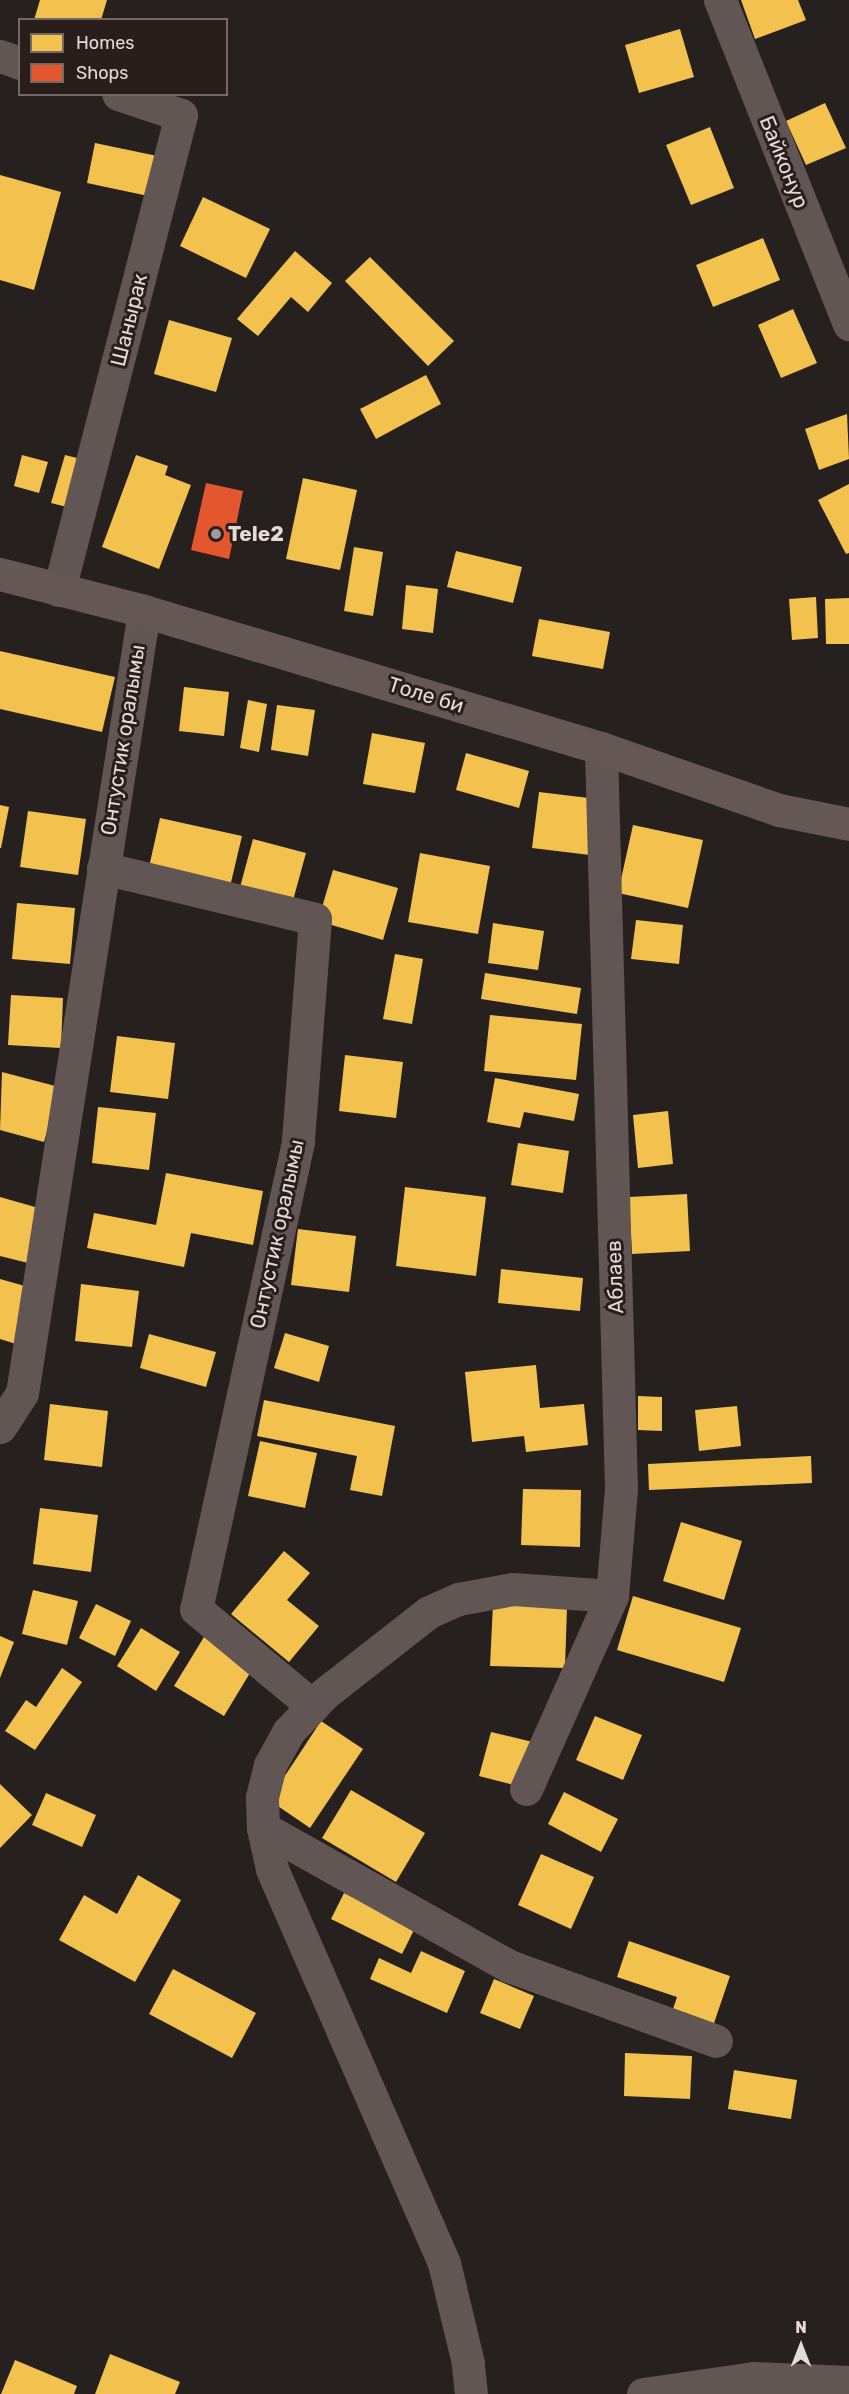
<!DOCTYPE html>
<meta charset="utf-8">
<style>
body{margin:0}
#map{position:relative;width:849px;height:2394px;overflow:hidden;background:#26201f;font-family:Rubik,sans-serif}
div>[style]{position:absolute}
.homes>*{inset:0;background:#f2c14e}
.shops>*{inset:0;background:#e4572e}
.minor>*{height:33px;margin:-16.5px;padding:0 16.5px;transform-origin:16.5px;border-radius:16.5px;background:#625655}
.major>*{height:33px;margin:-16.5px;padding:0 16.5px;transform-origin:16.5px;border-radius:16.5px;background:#645755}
.dots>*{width:16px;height:16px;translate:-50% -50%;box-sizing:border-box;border:3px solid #291e1c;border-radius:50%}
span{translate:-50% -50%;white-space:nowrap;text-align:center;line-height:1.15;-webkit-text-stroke:6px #291e1c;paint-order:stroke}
.street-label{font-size:21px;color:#e2dbd9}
.poi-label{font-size:21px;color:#e2dbd9;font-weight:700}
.left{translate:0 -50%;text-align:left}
.legend{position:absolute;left:18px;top:18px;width:210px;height:78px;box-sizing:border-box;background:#291e1c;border:2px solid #736a68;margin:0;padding:8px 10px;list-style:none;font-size:18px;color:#e2dbd9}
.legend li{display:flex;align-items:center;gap:12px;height:30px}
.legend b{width:30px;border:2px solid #736a68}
.north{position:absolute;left:771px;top:2316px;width:60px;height:60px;-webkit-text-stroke:4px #291e1c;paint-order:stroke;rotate:0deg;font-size:16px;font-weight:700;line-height:24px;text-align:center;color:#e2dbd9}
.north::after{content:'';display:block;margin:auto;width:21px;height:27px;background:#e2dbd9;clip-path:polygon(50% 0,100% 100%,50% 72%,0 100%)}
</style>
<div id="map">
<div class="homes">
<i style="clip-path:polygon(40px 0,107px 0,101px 20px,34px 20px)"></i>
<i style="clip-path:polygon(741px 0,798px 0,806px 20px,755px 39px)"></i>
<i style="clip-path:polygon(680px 29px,694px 77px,639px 93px,625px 45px)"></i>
<i style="clip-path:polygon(825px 103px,846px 148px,806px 165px,786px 121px)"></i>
<i style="clip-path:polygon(710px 127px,734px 188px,691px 205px,666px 145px)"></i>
<i style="clip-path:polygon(95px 143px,162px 157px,153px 197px,87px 183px)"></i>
<i style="clip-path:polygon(0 175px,61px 192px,34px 290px,0 280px)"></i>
<i style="clip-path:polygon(203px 197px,270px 229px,246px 278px,180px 246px)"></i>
<i style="clip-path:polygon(763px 238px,780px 280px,713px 307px,696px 265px)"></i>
<i style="clip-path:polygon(295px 251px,332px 283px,308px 312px,291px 297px,258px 336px,237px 319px)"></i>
<i style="clip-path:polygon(370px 257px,454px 341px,428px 366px,345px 281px)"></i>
<i style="clip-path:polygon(793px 309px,817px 363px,781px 378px,758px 325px)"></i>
<i style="clip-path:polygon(169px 320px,232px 338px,216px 392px,154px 374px)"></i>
<i style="clip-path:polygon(426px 375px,441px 404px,376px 439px,360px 409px)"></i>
<i style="clip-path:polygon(847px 414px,849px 459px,819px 470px,805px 429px)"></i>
<i style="clip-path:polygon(22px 455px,48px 462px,39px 493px,14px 486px)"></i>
<i style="clip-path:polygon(65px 455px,85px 460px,71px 508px,51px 503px)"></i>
<i style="clip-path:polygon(136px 455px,168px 466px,165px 475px,191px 485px,159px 569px,102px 547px)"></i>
<i style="clip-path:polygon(303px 478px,357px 490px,340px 570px,286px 559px)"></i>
<i style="clip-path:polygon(849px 484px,849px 553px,846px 554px,818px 500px)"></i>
<i style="clip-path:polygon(354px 547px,383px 552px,373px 616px,344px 611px)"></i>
<i style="clip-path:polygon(456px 551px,522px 567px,513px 603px,447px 587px)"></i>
<i style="clip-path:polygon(406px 585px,438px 589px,433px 633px,402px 629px)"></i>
<i style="clip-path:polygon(816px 597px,818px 638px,792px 640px,789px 599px)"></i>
<i style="clip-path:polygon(849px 598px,849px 644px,826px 644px,825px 599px)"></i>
<i style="clip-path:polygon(539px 619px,610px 632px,603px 669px,532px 656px)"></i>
<i style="clip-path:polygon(0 651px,115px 677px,102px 732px,0 709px)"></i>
<i style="clip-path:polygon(184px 687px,229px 692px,224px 736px,179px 731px)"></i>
<i style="clip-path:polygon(248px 700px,267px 704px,259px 752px,240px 748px)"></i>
<i style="clip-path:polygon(277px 705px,315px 710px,308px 756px,271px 750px)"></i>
<i style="clip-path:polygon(372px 733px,425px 743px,415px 793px,363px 784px)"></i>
<i style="clip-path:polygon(466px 753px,529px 771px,519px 808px,456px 790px)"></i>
<i style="clip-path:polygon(539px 792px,597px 799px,590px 855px,532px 848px)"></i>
<i style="clip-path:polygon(0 805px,9px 807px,1px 848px,0 848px)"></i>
<i style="clip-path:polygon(28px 811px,86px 819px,78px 875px,20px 867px)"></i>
<i style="clip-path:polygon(160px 818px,242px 836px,228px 895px,147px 876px)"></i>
<i style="clip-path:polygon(633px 825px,703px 840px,688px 908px,618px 893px)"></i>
<i style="clip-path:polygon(253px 839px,306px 853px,292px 904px,239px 891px)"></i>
<i style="clip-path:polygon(420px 853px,490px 866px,478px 934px,408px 922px)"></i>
<i style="clip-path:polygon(333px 870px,398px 888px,383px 940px,318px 921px)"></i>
<i style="clip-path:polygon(17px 903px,75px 908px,70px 964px,12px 959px)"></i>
<i style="clip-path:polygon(636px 920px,683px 925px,679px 964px,631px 959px)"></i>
<i style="clip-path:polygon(493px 923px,544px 931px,538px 970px,488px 963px)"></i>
<i style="clip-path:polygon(395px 954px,423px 959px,412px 1024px,383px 1019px)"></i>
<i style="clip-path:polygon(485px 973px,581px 988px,577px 1014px,481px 999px)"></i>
<i style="clip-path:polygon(11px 995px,63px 998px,61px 1048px,8px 1045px)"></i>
<i style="clip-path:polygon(490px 1015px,582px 1024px,576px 1080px,484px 1071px)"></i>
<i style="clip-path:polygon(117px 1036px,175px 1043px,168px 1099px,110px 1092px)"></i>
<i style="clip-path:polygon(345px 1055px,403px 1062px,396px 1118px,339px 1111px)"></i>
<i style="clip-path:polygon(2px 1072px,59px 1087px,44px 1142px,0 1130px)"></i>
<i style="clip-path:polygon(495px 1078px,579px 1094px,574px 1121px,524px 1112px,520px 1128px,487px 1122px)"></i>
<i style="clip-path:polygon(98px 1107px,156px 1113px,149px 1170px,92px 1163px)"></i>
<i style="clip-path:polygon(668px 1111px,673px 1164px,638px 1168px,633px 1115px)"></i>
<i style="clip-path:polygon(518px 1143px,569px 1151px,563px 1193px,511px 1185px)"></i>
<i style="clip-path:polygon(166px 1173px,263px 1191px,253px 1245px,191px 1233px,184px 1267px,87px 1248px,94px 1213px,156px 1225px)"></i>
<i style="clip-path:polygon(405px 1187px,486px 1197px,476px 1276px,396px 1266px)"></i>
<i style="clip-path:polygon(687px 1194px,690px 1251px,632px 1254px,629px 1197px)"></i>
<i style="clip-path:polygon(0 1197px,42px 1209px,28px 1263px,0 1256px)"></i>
<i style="clip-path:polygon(298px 1229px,356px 1236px,349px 1292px,291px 1285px)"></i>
<i style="clip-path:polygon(501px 1269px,583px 1278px,580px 1311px,498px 1303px)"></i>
<i style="clip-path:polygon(0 1279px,32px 1288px,16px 1344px,0 1339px)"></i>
<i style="clip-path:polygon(81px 1284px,139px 1291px,132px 1347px,75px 1341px)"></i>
<i style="clip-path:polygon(285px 1333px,329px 1346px,319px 1382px,274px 1368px)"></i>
<i style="clip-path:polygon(149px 1334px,216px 1352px,206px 1387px,140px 1368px)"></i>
<i style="clip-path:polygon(536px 1365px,540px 1408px,584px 1404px,588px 1445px,526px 1452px,524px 1436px,472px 1442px,465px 1372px)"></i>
<i style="clip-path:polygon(638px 1396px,662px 1397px,662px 1431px,638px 1430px)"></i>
<i style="clip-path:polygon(264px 1400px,395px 1426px,382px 1496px,350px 1490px,357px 1456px,257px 1436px)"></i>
<i style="clip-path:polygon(50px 1404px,108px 1411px,102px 1467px,44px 1460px)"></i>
<i style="clip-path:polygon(737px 1406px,741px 1446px,699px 1451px,695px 1410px)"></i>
<i style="clip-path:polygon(260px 1441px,317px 1453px,305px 1508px,248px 1496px)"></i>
<i style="clip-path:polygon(811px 1456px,812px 1483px,649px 1490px,648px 1464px)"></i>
<i style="clip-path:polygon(523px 1489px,581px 1490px,580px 1547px,521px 1545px)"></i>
<i style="clip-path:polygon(40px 1508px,98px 1515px,91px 1572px,33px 1564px)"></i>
<i style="clip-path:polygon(681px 1522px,742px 1541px,724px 1600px,663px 1581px)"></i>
<i style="clip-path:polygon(284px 1551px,310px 1573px,287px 1600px,319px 1626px,289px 1662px,231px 1614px)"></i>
<i style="clip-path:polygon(33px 1590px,78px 1601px,67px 1645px,22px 1634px)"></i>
<i style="clip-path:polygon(633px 1596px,741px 1628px,724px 1682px,617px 1650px)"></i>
<i style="clip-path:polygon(96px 1604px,131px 1621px,115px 1656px,79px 1638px)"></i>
<i style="clip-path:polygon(493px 1604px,567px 1607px,565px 1668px,490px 1666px)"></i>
<i style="clip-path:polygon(141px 1628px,180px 1652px,156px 1691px,117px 1666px)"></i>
<i style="clip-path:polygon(0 1636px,14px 1642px,0 1678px)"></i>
<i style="clip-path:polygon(204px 1637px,253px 1668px,224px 1716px,174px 1686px)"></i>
<i style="clip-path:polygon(62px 1668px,82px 1682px,35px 1750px,5px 1731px,26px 1700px,36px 1707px)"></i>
<i style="clip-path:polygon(595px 1716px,642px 1735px,623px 1780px,576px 1760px)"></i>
<i style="clip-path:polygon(321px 1721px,363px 1749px,310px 1828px,269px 1800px)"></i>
<i style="clip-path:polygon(491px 1732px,537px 1743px,525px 1788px,479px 1776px)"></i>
<i style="clip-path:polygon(0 1784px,32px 1815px,0 1848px)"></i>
<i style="clip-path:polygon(351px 1790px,425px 1833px,396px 1882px,322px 1838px)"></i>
<i style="clip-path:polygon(564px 1792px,618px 1819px,601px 1852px,548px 1824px)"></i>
<i style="clip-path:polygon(46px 1793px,96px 1815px,82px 1847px,32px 1825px)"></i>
<i style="clip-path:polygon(541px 1854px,594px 1877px,571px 1929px,518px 1905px)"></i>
<i style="clip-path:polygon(138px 1875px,181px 1900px,135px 1982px,59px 1940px,84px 1895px,117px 1914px)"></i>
<i style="clip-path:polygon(344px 1893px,415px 1928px,402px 1954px,331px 1919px)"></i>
<i style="clip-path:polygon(629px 1941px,730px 1976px,712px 2029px,671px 2015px,677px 1997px,617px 1977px)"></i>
<i style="clip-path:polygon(421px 1951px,465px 1971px,447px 2013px,370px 1979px,379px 1958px,411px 1973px)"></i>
<i style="clip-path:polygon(173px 1969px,256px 2013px,232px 2058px,149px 2014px)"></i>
<i style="clip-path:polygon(494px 1979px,534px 1996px,520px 2029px,480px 2013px)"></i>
<i style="clip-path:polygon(625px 2053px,692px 2056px,690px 2099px,624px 2096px)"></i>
<i style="clip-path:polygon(734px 2070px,797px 2080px,791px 2119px,728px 2109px)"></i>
<i style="clip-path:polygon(110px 2354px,180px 2382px,175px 2394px,95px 2394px)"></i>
<i style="clip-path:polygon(15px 2360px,77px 2386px,74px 2394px,1px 2394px)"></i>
</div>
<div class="shops">
<i style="clip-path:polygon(206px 483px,243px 491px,229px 559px,191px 550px)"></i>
</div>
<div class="minor">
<i style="left:720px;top:0;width:349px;rotate:68.3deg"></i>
<i style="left:0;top:56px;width:21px;rotate:19deg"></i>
<i style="left:59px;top:590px;width:490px;rotate:-75.6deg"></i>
<i style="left:181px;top:115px;width:66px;rotate:-161.6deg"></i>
<i style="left:103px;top:868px;width:218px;rotate:13.5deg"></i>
<i style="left:315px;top:919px;width:224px;rotate:94.4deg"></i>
<i style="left:298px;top:1142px;width:478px;rotate:102.3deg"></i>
<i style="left:196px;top:1609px;width:152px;rotate:39.7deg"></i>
<i style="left:0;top:1427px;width:40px;rotate:-57.1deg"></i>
<i style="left:22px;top:1393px;width:791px;rotate:-81.13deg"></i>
<i style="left:526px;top:1789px;width:211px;rotate:-66deg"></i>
<i style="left:612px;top:1596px;width:107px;rotate:-85.2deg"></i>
<i style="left:621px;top:1489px;width:741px;rotate:-91.55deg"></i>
<i style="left:263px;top:1828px;width:282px;rotate:29.3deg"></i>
<i style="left:509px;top:1966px;width:220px;rotate:19.9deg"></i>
<i style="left:471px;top:2394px;width:31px;rotate:-96deg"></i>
<i style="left:468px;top:2363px;width:103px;rotate:-103.5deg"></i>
<i style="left:444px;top:2263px;width:430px;rotate:-113.6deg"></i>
<i style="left:272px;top:1869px;width:42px;rotate:-102.4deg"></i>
<i style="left:263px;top:1828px;width:31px;rotate:-92deg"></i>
<i style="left:262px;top:1797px;width:33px;rotate:-76deg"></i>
<i style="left:270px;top:1765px;width:38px;rotate:-61deg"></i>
<i style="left:288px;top:1732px;width:52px;rotate:-46.5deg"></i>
<i style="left:324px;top:1694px;width:133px;rotate:-38deg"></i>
<i style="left:429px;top:1612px;width:32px;rotate:-24deg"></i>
<i style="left:458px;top:1599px;width:56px;rotate:-10.3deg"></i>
<i style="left:513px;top:1589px;width:99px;rotate:4deg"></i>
<i style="left:643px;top:2394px;width:112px;rotate:-8.2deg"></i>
<i style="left:754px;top:2378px;width:95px;rotate:2.4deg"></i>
</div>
<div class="major">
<i style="left:0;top:574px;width:149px;rotate:14.4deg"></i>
<i style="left:144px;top:611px;width:477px;rotate:16.7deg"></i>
<i style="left:601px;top:748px;width:188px;rotate:19.2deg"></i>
<i style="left:779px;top:810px;width:71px;rotate:11.3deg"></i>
</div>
<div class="dots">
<i style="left:216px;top:534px;background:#a09a98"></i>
</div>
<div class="street-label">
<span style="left:784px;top:162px;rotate:68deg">Байконур</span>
<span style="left:129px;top:320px;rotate:-76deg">Шанырак</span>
<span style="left:426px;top:695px;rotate:17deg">Толе би</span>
<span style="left:123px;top:740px;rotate:-81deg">Онтустик оралымы</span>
<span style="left:277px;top:1234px;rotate:-78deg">Онтустик оралымы</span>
<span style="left:615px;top:1277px;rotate:-92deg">Аблаев</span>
</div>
<div class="poi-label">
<span class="left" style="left:228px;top:534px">Tele2</span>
</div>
<ul class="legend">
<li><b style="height:16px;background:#f2c14e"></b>Homes</li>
<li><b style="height:16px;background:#e4572e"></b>Shops</li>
</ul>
<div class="north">N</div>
</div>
